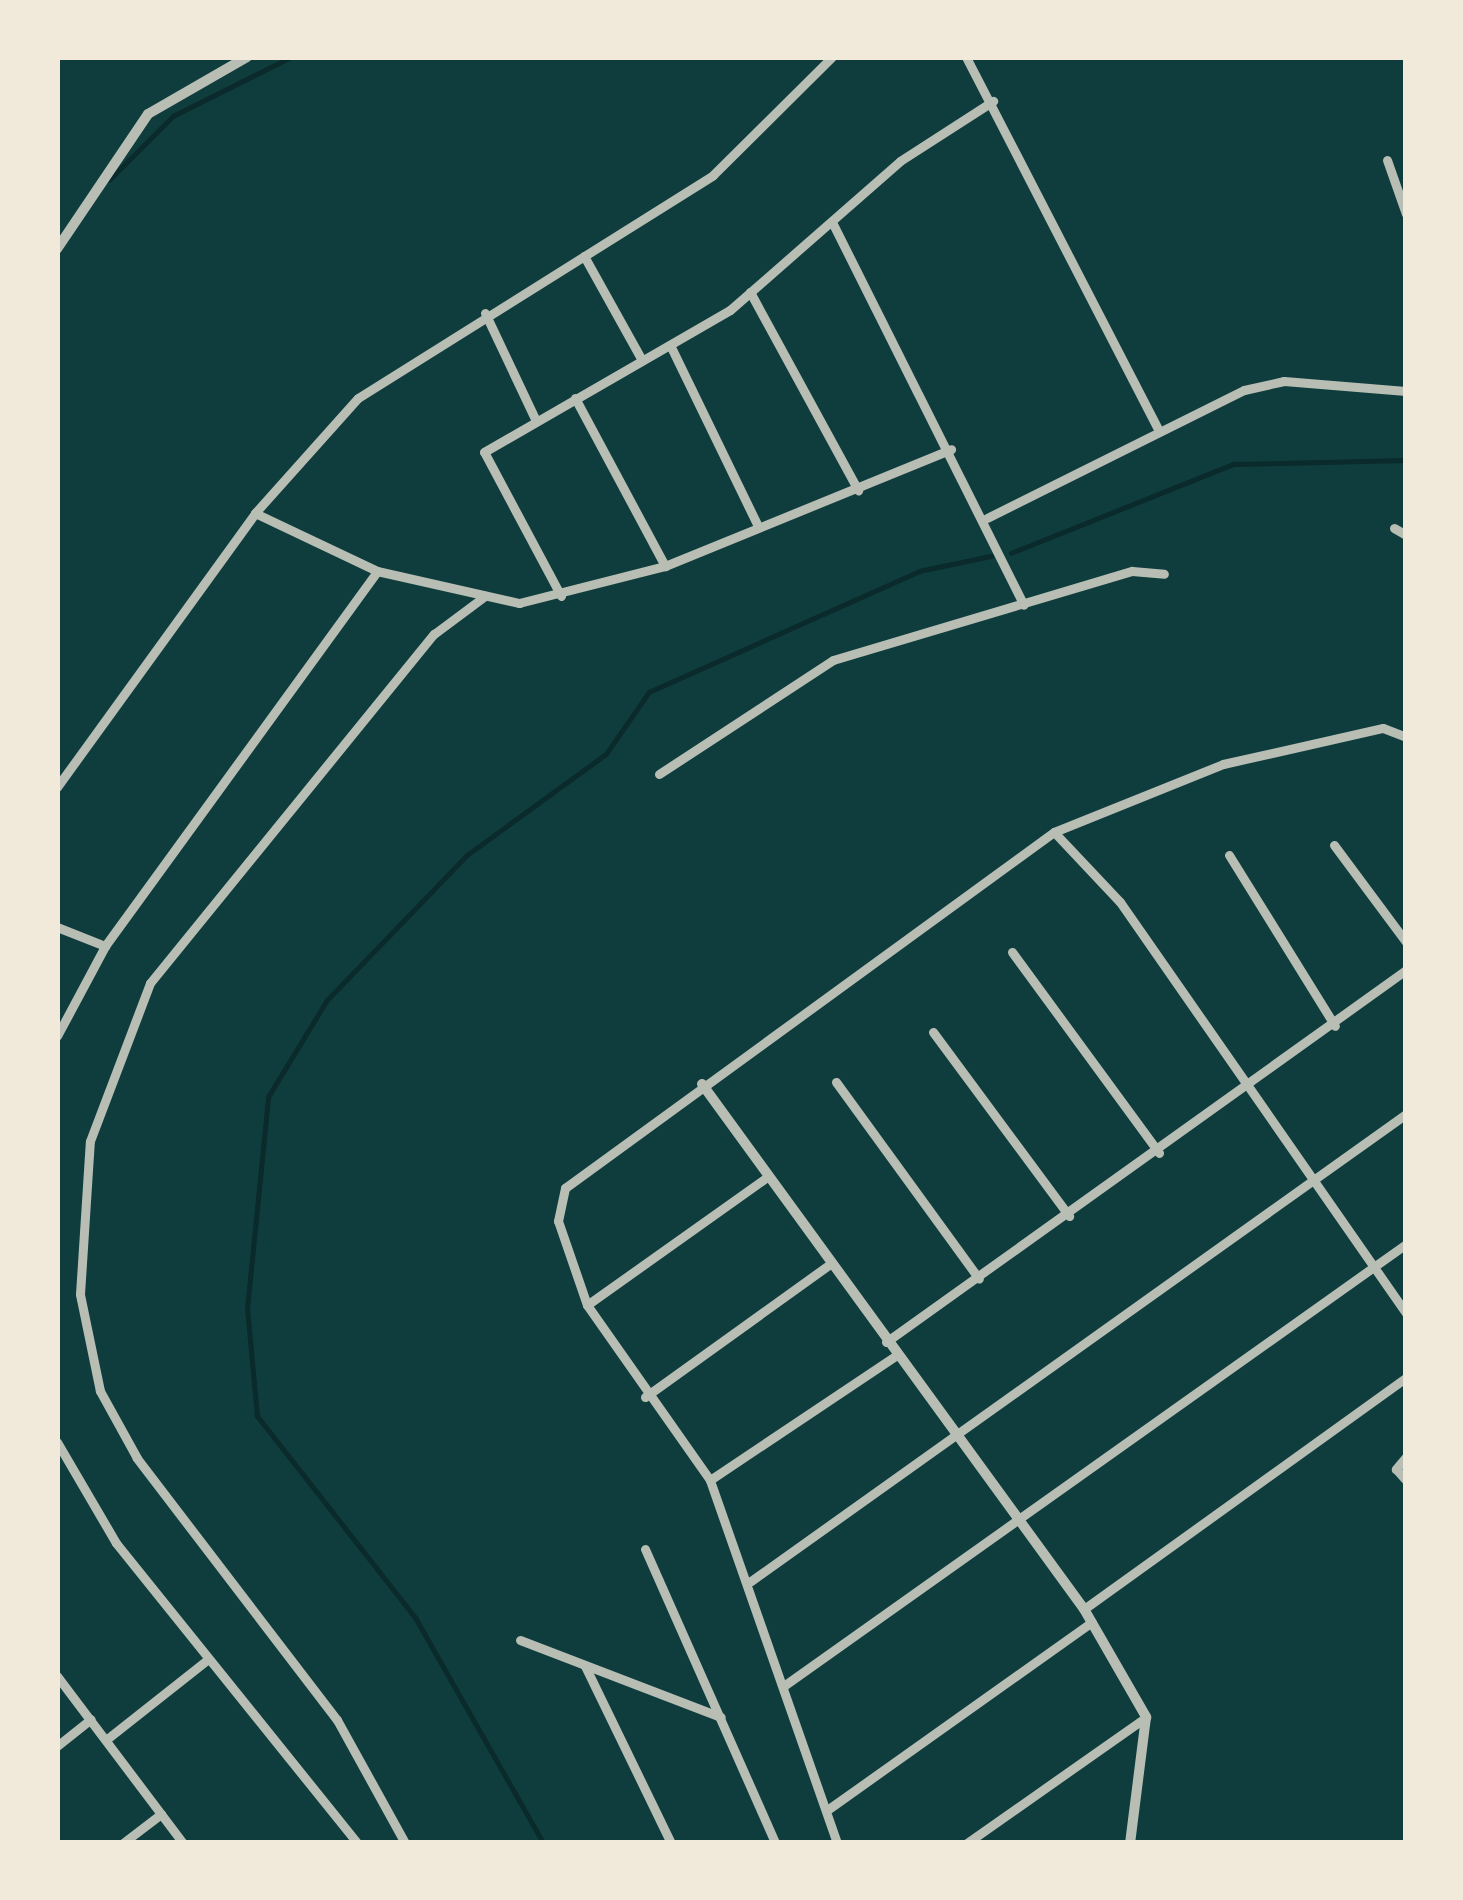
<!DOCTYPE html>
<style>
body{margin:0}
#map{position:relative;width:1463px;height:1900px;overflow:hidden;background:#0f3d3e;font-family:Commissioner,sans-serif}
div>[style]{position:absolute}
.stream>*{height:4.5px;margin:-2.25px;padding:0 2.25px;transform-origin:2.25px;border-radius:2.25px;background:#0a2a2b}
.minor>*{height:9px;margin:-4.5px;padding:0 4.5px;transform-origin:4.5px;border-radius:4.5px;background:#b8beb3}
.tertiary>*{height:10px;margin:-5px;padding:0 5px;transform-origin:5px;border-radius:5px;background:#b8beb3}
span{translate:-50% -50%;white-space:nowrap;text-align:center;line-height:1.15;-webkit-text-stroke:12px #f1e9da;paint-order:stroke}
.frame{position:absolute;inset:0;border:60px solid #f1e9da;pointer-events:none}
</style>
<div id="map">
<div class="stream">
<i style="left:109px;top:180px;width:91px;rotate:-45deg"></i>
<i style="left:173px;top:116px;width:132px;rotate:-26.6deg"></i>
<i style="left:1011px;top:553px;width:240px;rotate:-21.8deg"></i>
<i style="left:1234px;top:464px;width:172px;rotate:-1.3deg"></i>
<i style="left:543px;top:1843px;width:257px;rotate:-119.6deg"></i>
<i style="left:416px;top:1619px;width:258px;rotate:-128.1deg"></i>
<i style="left:257px;top:1416px;width:107px;rotate:-95.3deg"></i>
<i style="left:247px;top:1309px;width:213px;rotate:-84.3deg"></i>
<i style="left:268px;top:1097px;width:114px;rotate:-58.7deg"></i>
<i style="left:327px;top:1000px;width:202px;rotate:-46deg"></i>
<i style="left:467px;top:855px;width:172px;rotate:-36deg"></i>
<i style="left:606px;top:754px;width:75px;rotate:-55.3deg"></i>
<i style="left:649px;top:692px;width:296px;rotate:-24.1deg"></i>
<i style="left:919px;top:571px;width:74px;rotate:-11.8deg"></i>
</div>
<div class="minor">
<i style="left:966px;top:57px;width:419px;rotate:62.7deg"></i>
<i style="left:1387px;top:160px;width:57px;rotate:70.6deg"></i>
<i style="left:832px;top:222px;width:428px;rotate:63.4deg"></i>
<i style="left:584px;top:256px;width:119px;rotate:60.9deg"></i>
<i style="left:750px;top:292px;width:226px;rotate:61.4deg"></i>
<i style="left:485px;top:313px;width:117px;rotate:64.7deg"></i>
<i style="left:671px;top:347px;width:199px;rotate:64.1deg"></i>
<i style="left:575px;top:398px;width:191px;rotate:61.8deg"></i>
<i style="left:255px;top:513px;width:135px;rotate:25.4deg"></i>
<i style="left:377px;top:571px;width:146px;rotate:12.7deg"></i>
<i style="left:519px;top:603px;width:151px;rotate:-14.2deg"></i>
<i style="left:665px;top:566px;width:309px;rotate:-22.2deg"></i>
<i style="left:987px;top:518px;width:287px;rotate:-26.5deg"></i>
<i style="left:1244px;top:390px;width:41px;rotate:-12.7deg"></i>
<i style="left:1284px;top:381px;width:122px;rotate:4.7deg"></i>
<i style="left:1394px;top:528px;width:14px;rotate:30deg"></i>
<i style="left:561px;top:596px;width:163px;rotate:-118.1deg"></i>
<i style="left:484px;top:452px;width:284px;rotate:-30deg"></i>
<i style="left:730px;top:310px;width:226px;rotate:-41.2deg"></i>
<i style="left:900px;top:161px;width:111px;rotate:-32.8deg"></i>
<i style="left:659px;top:774px;width:208px;rotate:-33.2deg"></i>
<i style="left:833px;top:660px;width:312px;rotate:-16.6deg"></i>
<i style="left:1132px;top:571px;width:32px;rotate:5deg"></i>
<i style="left:57px;top:787px;width:338px;rotate:-54.1deg"></i>
<i style="left:255px;top:513px;width:154px;rotate:-48.2deg"></i>
<i style="left:358px;top:398px;width:419px;rotate:-32.1deg"></i>
<i style="left:713px;top:175px;width:168px;rotate:-44.8deg"></i>
<i style="left:1054px;top:832px;width:96px;rotate:46.7deg"></i>
<i style="left:1120px;top:902px;width:501px;rotate:55.17deg"></i>
<i style="left:1334px;top:845px;width:121px;rotate:53.4deg"></i>
<i style="left:1229px;top:855px;width:201px;rotate:58.2deg"></i>
<i style="left:57px;top:927px;width:52px;rotate:21.6deg"></i>
<i style="left:1012px;top:952px;width:249px;rotate:53.8deg"></i>
<i style="left:933px;top:1032px;width:229px;rotate:53.5deg"></i>
<i style="left:57px;top:1036px;width:102px;rotate:-61.9deg"></i>
<i style="left:105px;top:946px;width:463px;rotate:-54deg"></i>
<i style="left:836px;top:1082px;width:243px;rotate:54deg"></i>
<i style="left:587px;top:1305px;width:217px;rotate:-35.4deg"></i>
<i style="left:886px;top:1342px;width:639px;rotate:-35.58deg"></i>
<i style="left:645px;top:1397px;width:226px;rotate:-35.7deg"></i>
<i style="left:57px;top:1442px;width:117px;rotate:59.7deg"></i>
<i style="left:116px;top:1543px;width:385px;rotate:51.2deg"></i>
<i style="left:1406px;top:1457px;width:16px;rotate:130deg"></i>
<i style="left:1396px;top:1469px;width:15px;rotate:48deg"></i>
<i style="left:710px;top:1480px;width:223px;rotate:-33.8deg"></i>
<i style="left:645px;top:1549px;width:321px;rotate:66.1deg"></i>
<i style="left:751px;top:1581px;width:804px;rotate:-35.49deg"></i>
<i style="left:1084px;top:1609px;width:396px;rotate:-35.7deg"></i>
<i style="left:520px;top:1640px;width:215px;rotate:21deg"></i>
<i style="left:585px;top:1666px;width:197px;rotate:64.1deg"></i>
<i style="left:57px;top:1676px;width:209px;rotate:53deg"></i>
<i style="left:785px;top:1685px;width:762px;rotate:-35.38deg"></i>
<i style="left:107px;top:1739px;width:127px;rotate:-38.3deg"></i>
<i style="left:57px;top:1746px;width:43px;rotate:-38.5deg"></i>
<i style="left:830px;top:1808px;width:321px;rotate:-35.4deg"></i>
<i style="left:123px;top:1843px;width:48px;rotate:-37.3deg"></i>
<i style="left:405px;top:1843px;width:141px;rotate:-118.9deg"></i>
<i style="left:337px;top:1720px;width:330px;rotate:-127.4deg"></i>
<i style="left:137px;top:1458px;width:77px;rotate:-118.9deg"></i>
<i style="left:100px;top:1391px;width:99px;rotate:-101.7deg"></i>
<i style="left:80px;top:1294px;width:153px;rotate:-86.3deg"></i>
<i style="left:90px;top:1141px;width:169px;rotate:-69.2deg"></i>
<i style="left:150px;top:983px;width:450px;rotate:-50.9deg"></i>
<i style="left:434px;top:634px;width:64px;rotate:-36.7deg"></i>
<i style="left:837px;top:1843px;width:385px;rotate:-109.3deg"></i>
<i style="left:710px;top:1480px;width:214px;rotate:-125.1deg"></i>
<i style="left:587px;top:1305px;width:89px;rotate:-109deg"></i>
<i style="left:558px;top:1221px;width:34px;rotate:-78deg"></i>
<i style="left:565px;top:1188px;width:605px;rotate:-36.06deg"></i>
<i style="left:1054px;top:832px;width:182px;rotate:-21.9deg"></i>
<i style="left:1223px;top:764px;width:164px;rotate:-12.7deg"></i>
<i style="left:1383px;top:728px;width:25px;rotate:21deg"></i>
<i style="left:967px;top:1843px;width:219px;rotate:-35.1deg"></i>
</div>
<div class="tertiary">
<i style="left:57px;top:249px;width:163px;rotate:-56deg"></i>
<i style="left:148px;top:114px;width:114px;rotate:-29.9deg"></i>
<i style="left:702px;top:1084px;width:649px;rotate:53.96deg"></i>
<i style="left:1084px;top:1609px;width:125px;rotate:60.1deg"></i>
<i style="left:1146px;top:1717px;width:127px;rotate:97.2deg"></i>
</div>
<div class="frame"></div>
</div>
